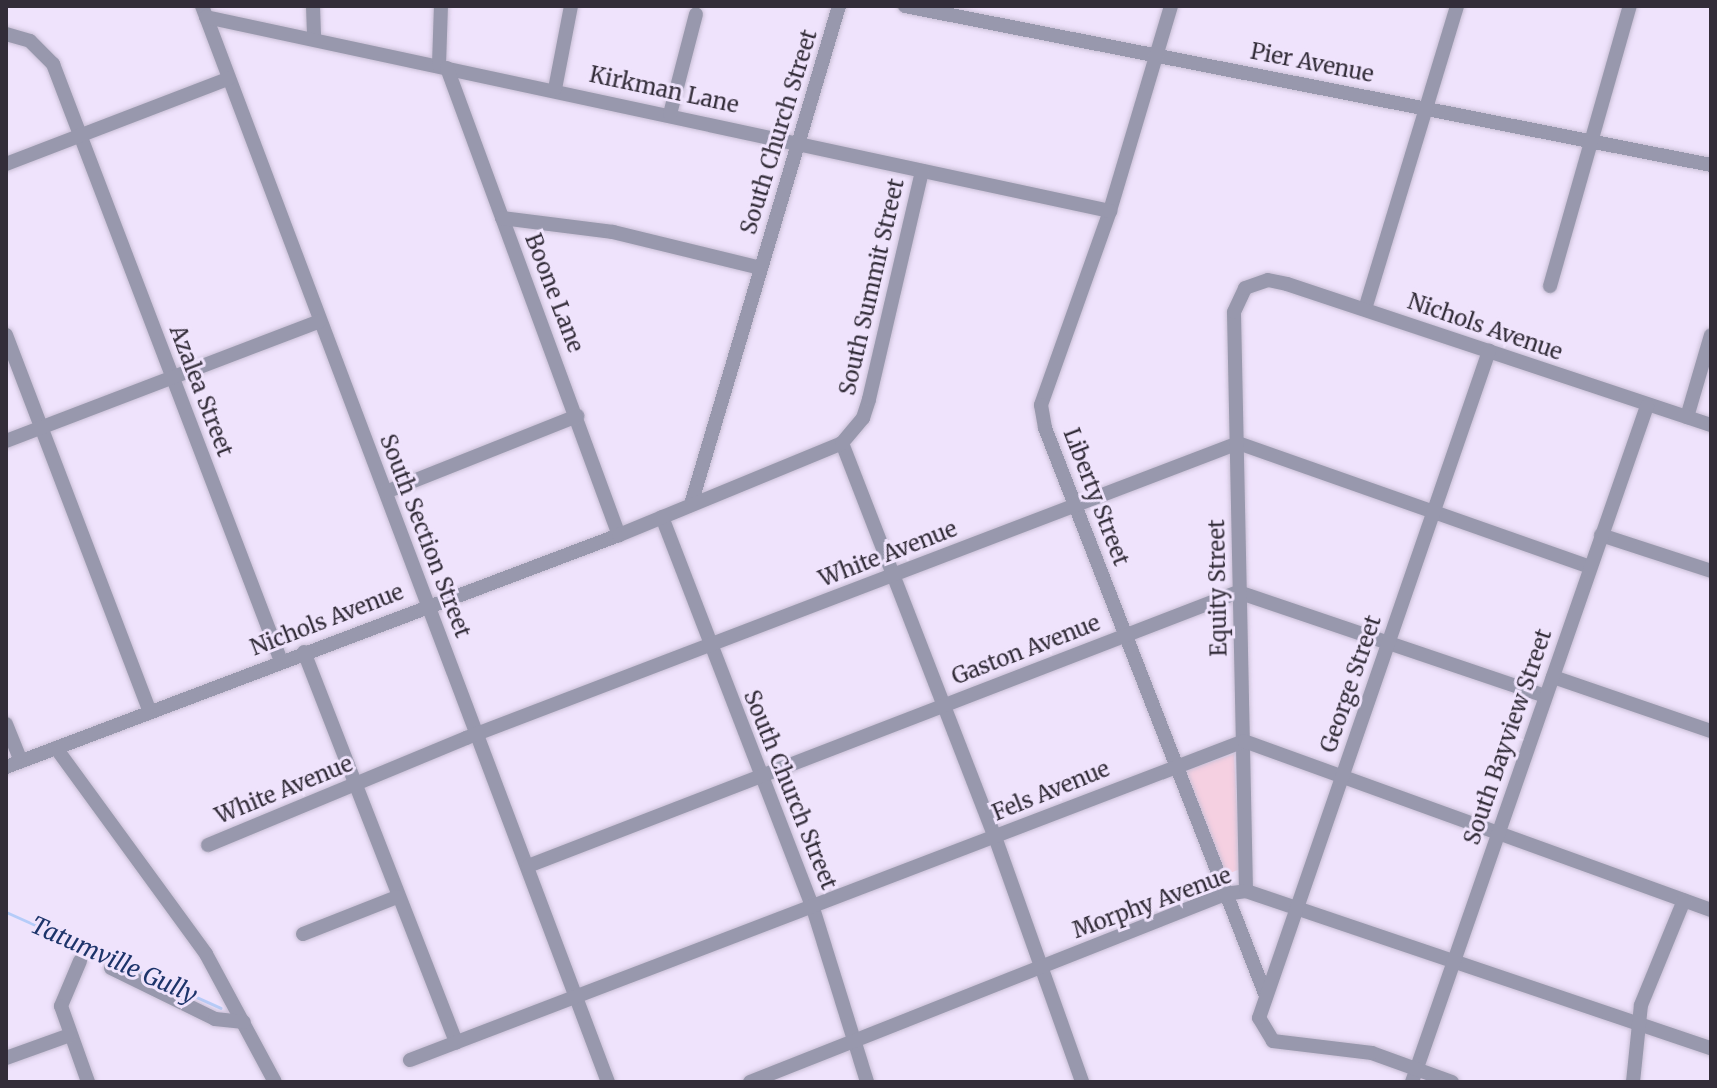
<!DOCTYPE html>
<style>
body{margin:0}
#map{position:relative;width:1717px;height:1088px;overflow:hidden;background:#efe3fc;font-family:Merriweather,serif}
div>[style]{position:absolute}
.green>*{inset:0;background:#f5d0e1}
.stream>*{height:3px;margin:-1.5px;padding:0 1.5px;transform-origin:1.5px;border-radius:1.5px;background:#b5ccf9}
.roads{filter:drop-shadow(0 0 2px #c9bfd5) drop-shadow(0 0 2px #c9bfd5)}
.minor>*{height:14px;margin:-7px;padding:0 7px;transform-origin:7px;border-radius:7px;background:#9898ad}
span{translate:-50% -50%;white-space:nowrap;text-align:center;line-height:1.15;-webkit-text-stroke:6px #efe3fc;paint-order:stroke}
.street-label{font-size:22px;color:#332d39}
.water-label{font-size:24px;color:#1d346a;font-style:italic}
.frame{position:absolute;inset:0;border:8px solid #332d39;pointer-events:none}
</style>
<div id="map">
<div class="green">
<i style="clip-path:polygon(1234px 754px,1240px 869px,1223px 876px,1184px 771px)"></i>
</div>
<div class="stream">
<i style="left:6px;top:912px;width:235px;rotate:24.1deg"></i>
</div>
<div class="roads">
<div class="minor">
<i style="left:202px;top:6px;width:1150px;rotate:69.33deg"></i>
<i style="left:313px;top:6px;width:30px;rotate:88deg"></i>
<i style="left:905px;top:6px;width:822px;rotate:11.16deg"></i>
<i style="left:1171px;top:6px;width:214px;rotate:106.6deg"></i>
<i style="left:1110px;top:211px;width:206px;rotate:109.6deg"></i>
<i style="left:1041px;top:405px;width:23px;rotate:80deg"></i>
<i style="left:1045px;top:428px;width:609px;rotate:68.74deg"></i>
<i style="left:206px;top:17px;width:925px;rotate:12.11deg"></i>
<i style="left:6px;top:34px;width:25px;rotate:16deg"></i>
<i style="left:30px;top:41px;width:33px;rotate:45deg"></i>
<i style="left:53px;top:64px;width:639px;rotate:69.1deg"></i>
<i style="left:439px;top:65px;width:59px;rotate:-88.1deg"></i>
<i style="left:447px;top:68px;width:498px;rotate:69.8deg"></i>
<i style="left:555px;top:89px;width:85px;rotate:-79.1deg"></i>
<i style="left:670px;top:114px;width:103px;rotate:-75.4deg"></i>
<i style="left:6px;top:164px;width:238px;rotate:-21deg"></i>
<i style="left:502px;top:218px;width:112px;rotate:7.2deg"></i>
<i style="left:613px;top:232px;width:152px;rotate:13.7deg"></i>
<i style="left:1550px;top:286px;width:291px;rotate:-74.1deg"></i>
<i style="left:1365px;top:309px;width:317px;rotate:-73.1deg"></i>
<i style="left:6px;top:335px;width:404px;rotate:69.1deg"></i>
<i style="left:1687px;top:417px;width:85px;rotate:-73.7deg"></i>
<i style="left:6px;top:441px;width:336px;rotate:-20.9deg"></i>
<i style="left:842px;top:443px;width:423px;rotate:68.8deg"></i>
<i style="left:995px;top:837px;width:260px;rotate:70.4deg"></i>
<i style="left:386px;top:492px;width:206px;rotate:-21.7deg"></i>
<i style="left:692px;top:501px;width:516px;rotate:-73.46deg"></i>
<i style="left:662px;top:517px;width:416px;rotate:68.9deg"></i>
<i style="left:812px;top:905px;width:185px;rotate:72.7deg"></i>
<i style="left:1601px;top:535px;width:116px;rotate:18.1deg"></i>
<i style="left:304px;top:652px;width:419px;rotate:68.7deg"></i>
<i style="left:1553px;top:677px;width:167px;rotate:18.9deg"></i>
<i style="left:6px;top:724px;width:40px;rotate:68deg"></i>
<i style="left:56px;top:748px;width:255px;rotate:53.9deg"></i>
<i style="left:206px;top:954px;width:145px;rotate:61.7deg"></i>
<i style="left:6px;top:767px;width:655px;rotate:-20.73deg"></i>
<i style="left:619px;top:535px;width:241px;rotate:-22.4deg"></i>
<i style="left:842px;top:443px;width:33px;rotate:-50deg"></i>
<i style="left:863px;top:418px;width:20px;rotate:-72deg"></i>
<i style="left:869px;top:399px;width:234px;rotate:-76.9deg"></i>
<i style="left:208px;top:845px;width:279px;rotate:-22.5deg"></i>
<i style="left:466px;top:738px;width:826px;rotate:-20.91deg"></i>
<i style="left:1238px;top:443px;width:373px;rotate:19.4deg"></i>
<i style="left:528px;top:866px;width:761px;rotate:-21.1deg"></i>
<i style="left:1238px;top:592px;width:324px;rotate:18.7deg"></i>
<i style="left:1246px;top:891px;width:579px;rotate:-91.19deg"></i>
<i style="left:1234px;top:312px;width:26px;rotate:-65deg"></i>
<i style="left:1245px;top:288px;width:24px;rotate:-19deg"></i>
<i style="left:1268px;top:280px;width:19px;rotate:12deg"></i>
<i style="left:1287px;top:284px;width:447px;rotate:18.4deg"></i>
<i style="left:303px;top:934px;width:101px;rotate:-21.5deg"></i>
<i style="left:80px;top:961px;width:49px;rotate:112.9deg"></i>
<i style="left:61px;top:1006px;width:81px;rotate:70.4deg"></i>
<i style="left:111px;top:968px;width:116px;rotate:26.1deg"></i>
<i style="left:215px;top:1019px;width:29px;rotate:6deg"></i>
<i style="left:6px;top:1058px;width:68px;rotate:-19.8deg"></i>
<i style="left:410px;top:1060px;width:893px;rotate:-20.93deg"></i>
<i style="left:1244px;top:741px;width:497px;rotate:19.9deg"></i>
<i style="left:750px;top:1082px;width:511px;rotate:-21.59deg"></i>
<i style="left:1225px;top:894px;width:21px;rotate:-8deg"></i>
<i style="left:1246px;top:891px;width:491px;rotate:18.7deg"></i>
<i style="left:1412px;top:1082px;width:716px;rotate:-70.83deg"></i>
<i style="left:1452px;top:1082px;width:85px;rotate:-160.1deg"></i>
<i style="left:1372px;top:1053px;width:100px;rotate:-173.1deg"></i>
<i style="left:1273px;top:1041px;width:27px;rotate:-121deg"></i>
<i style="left:1259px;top:1018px;width:706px;rotate:-70.97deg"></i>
<i style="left:1633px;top:1082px;width:77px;rotate:-84.1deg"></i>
<i style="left:1641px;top:1005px;width:113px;rotate:-67.7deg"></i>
</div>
</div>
<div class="street-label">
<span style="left:1312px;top:63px;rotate:11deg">Pier Avenue</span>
<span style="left:664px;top:90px;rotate:12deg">Kirkman Lane</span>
<span style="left:779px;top:132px;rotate:-73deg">South Church Street</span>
<span style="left:872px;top:287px;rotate:-77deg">South Summit Street</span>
<span style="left:554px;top:293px;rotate:69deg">Boone Lane</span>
<span style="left:1485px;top:327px;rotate:19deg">Nichols Avenue</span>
<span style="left:201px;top:391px;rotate:69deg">Azalea Street</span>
<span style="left:1096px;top:497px;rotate:69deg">Liberty Street</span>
<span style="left:425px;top:536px;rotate:69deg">South Section Street</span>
<span style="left:888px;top:554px;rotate:-21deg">White Avenue</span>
<span style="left:1218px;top:588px;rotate:-91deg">Equity Street</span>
<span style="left:327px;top:620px;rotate:-21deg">Nichols Avenue</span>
<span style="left:1026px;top:650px;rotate:-21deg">Gaston Avenue</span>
<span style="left:1351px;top:684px;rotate:-71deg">George Street</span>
<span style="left:1508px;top:737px;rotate:-71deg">South Bayview Street</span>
<span style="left:284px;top:790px;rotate:-22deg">White Avenue</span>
<span style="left:790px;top:790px;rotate:68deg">South Church Street</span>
<span style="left:1051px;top:791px;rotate:-22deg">Fels Avenue</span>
<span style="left:1152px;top:903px;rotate:-20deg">Morphy Avenue</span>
</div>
<div class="water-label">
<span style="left:114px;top:960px;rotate:24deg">Tatumville Gully</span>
</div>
<div class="frame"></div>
</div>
